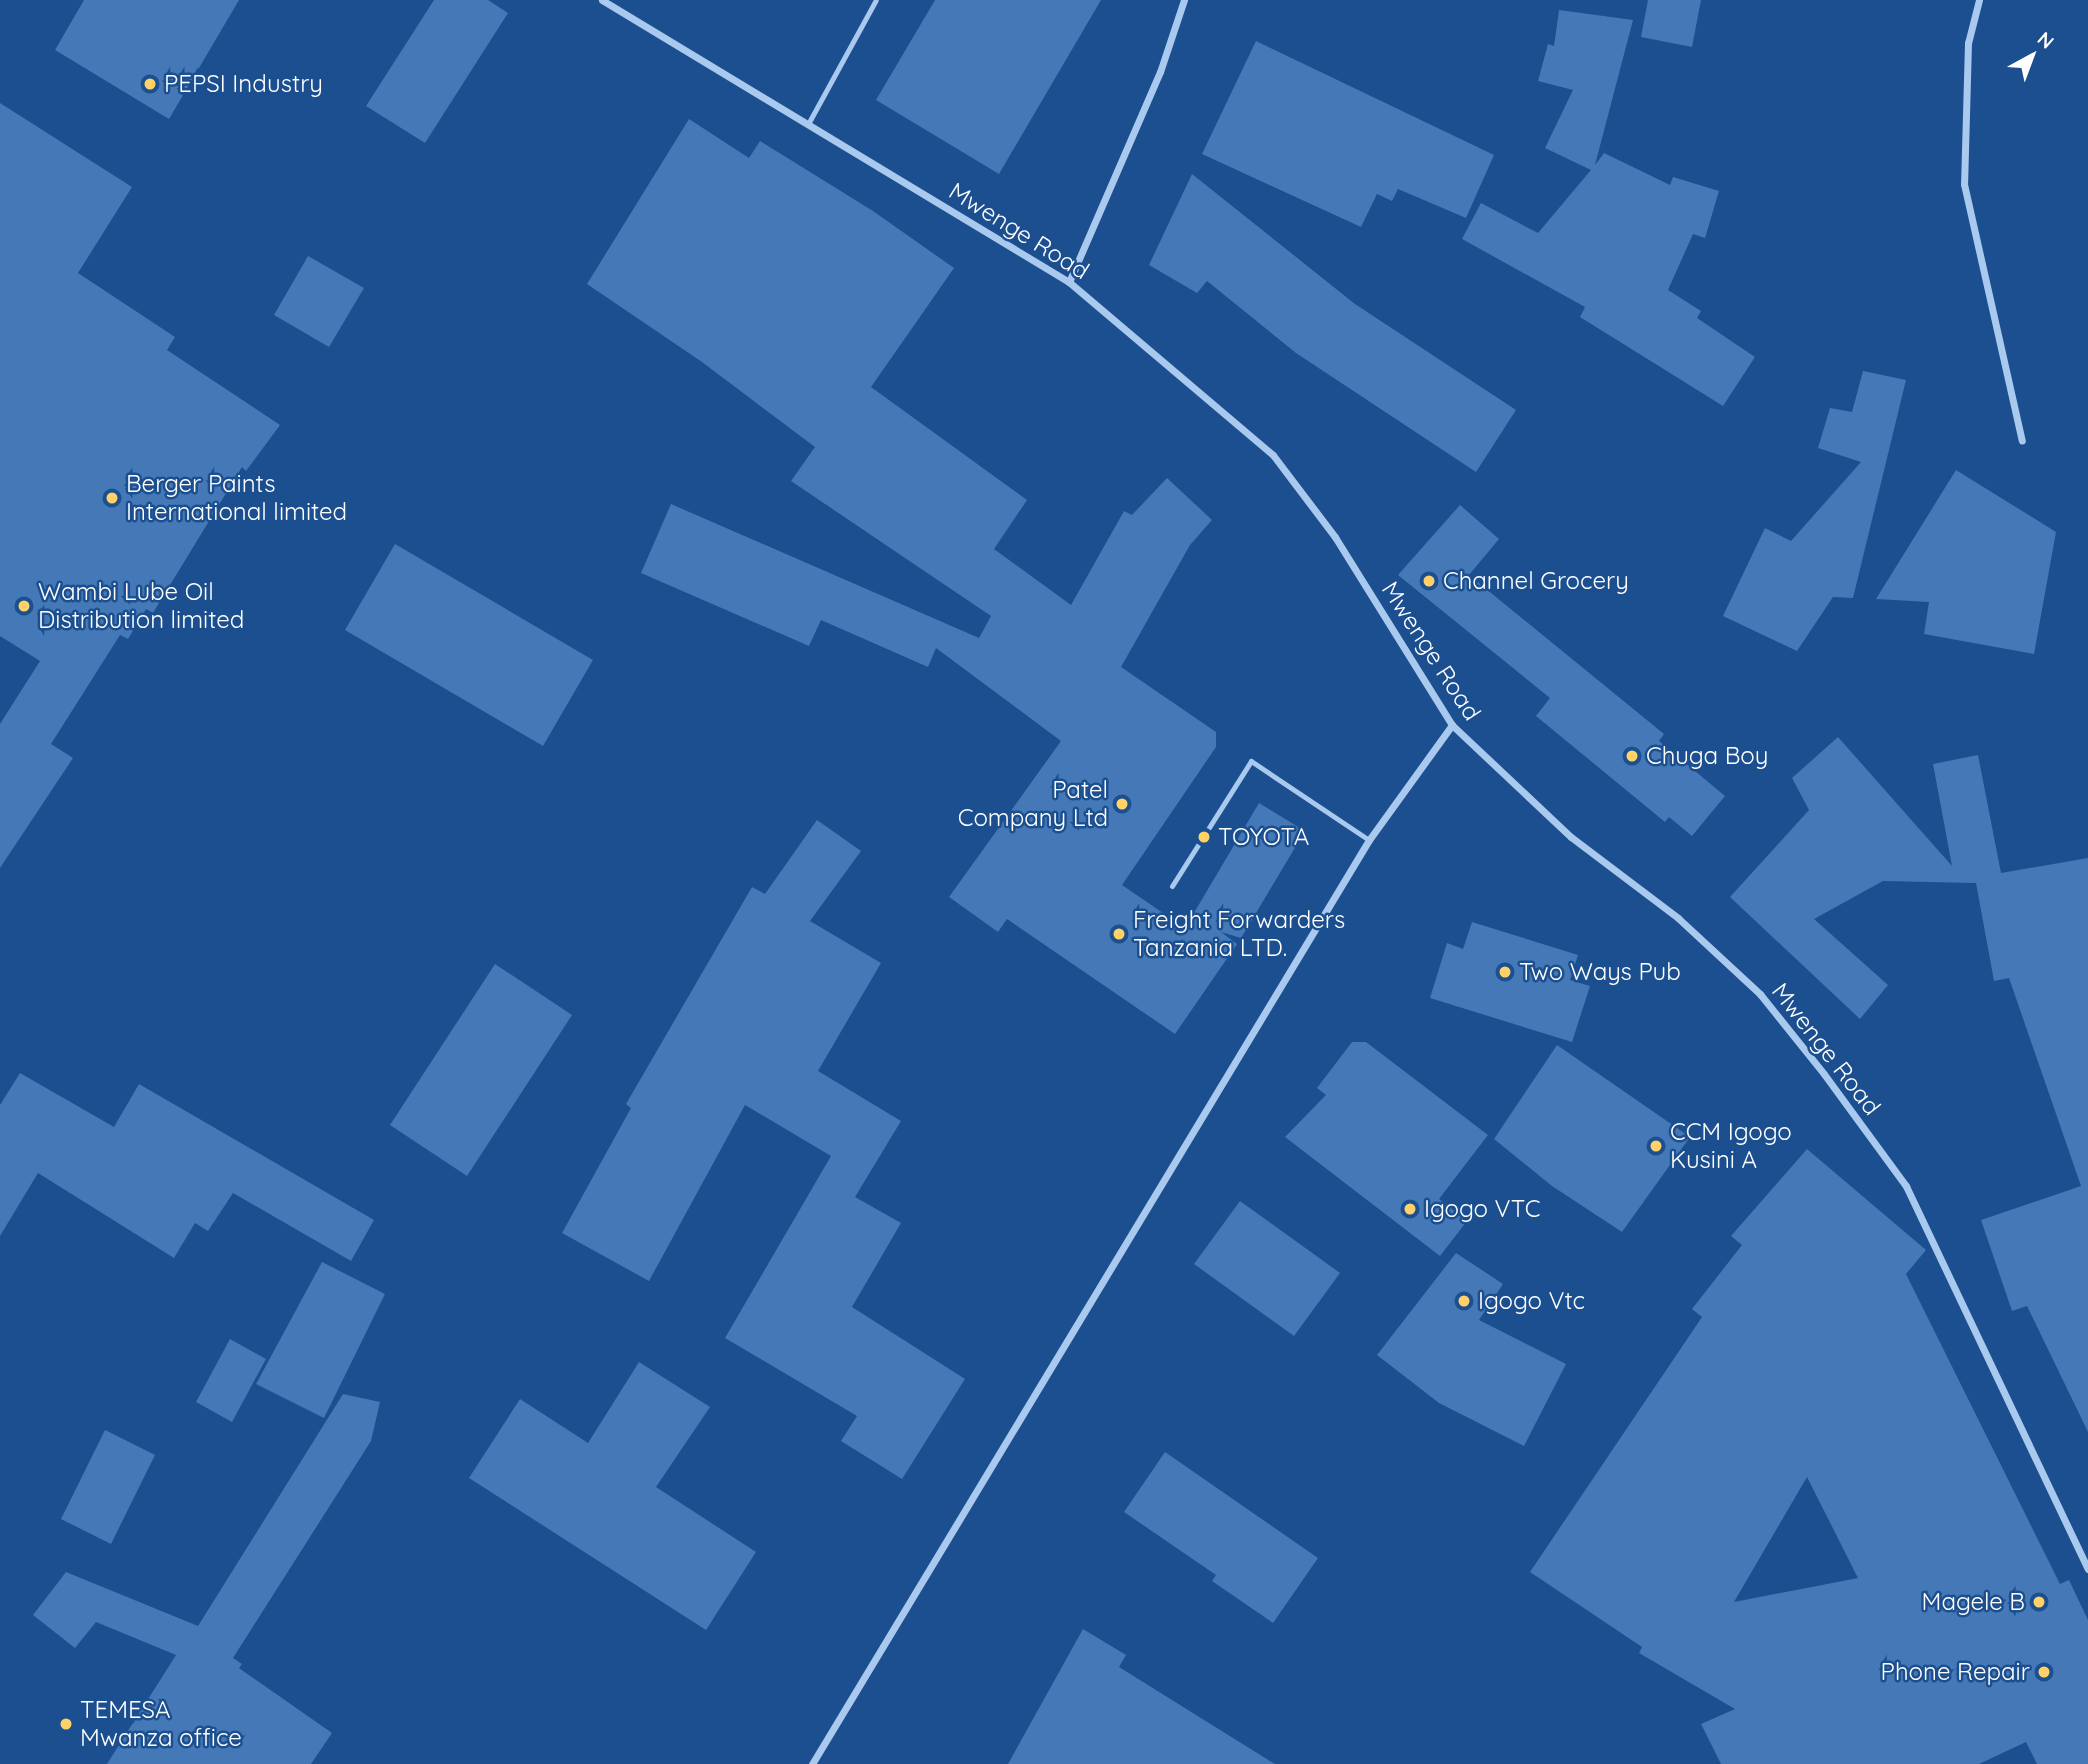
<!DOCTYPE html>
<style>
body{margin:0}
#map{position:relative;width:2088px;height:1764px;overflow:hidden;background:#1b4f8f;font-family:Quicksand,sans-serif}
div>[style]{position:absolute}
.building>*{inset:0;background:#4478b7}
.service>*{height:5px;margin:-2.5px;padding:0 2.5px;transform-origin:2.5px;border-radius:2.5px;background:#a9c9ee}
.minor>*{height:7px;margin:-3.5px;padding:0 3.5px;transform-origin:3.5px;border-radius:3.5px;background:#a9c9ee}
.dots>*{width:19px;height:19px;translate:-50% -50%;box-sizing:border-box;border:4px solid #1b4f8f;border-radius:50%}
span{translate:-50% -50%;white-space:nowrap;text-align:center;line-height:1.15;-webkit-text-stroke:5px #1b4f8f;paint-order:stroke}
.poi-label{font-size:24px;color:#fff}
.left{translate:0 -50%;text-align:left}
.right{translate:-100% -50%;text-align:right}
.street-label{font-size:24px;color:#fff}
.north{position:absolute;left:1997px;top:21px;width:70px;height:70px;-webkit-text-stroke:5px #1b4f8f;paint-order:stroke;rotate:41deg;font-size:19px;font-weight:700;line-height:28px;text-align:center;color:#fff}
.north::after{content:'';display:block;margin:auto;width:24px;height:32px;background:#fff;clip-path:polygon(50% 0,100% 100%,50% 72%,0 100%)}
</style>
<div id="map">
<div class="building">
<i style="clip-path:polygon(84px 0,239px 0,169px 119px,55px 50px)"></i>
<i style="clip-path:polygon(434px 0,488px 0,508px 13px,425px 143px,366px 106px)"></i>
<i style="clip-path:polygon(935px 0,1101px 0,999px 174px,876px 100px)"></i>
<i style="clip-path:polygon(1648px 0,1701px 0,1692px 47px,1641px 37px)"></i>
<i style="clip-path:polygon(1559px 10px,1633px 20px,1595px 165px,1604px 153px,1670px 185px,1673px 177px,1719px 191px,1705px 238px,1693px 234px,1668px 290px,1701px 311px,1697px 318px,1755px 357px,1723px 406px,1580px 317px,1585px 307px,1462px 239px,1481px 203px,1538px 233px,1591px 170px,1545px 148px,1573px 90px,1538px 81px,1548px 44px,1554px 46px)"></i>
<i style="clip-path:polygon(1256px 41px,1494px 155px,1466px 218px,1398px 189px,1392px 201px,1377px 194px,1361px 227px,1202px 154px)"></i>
<i style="clip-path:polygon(0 103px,132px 187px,78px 273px,175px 337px,167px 350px,280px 425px,246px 471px,242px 467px,153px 613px,146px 609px,128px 639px,120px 635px,51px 744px,73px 758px,0 868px,0 724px,40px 661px,0 636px)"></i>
<i style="clip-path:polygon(689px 119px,749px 158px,760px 141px,873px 211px,954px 268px,871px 387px,1027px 500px,994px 549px,1071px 605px,1124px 511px,1132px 515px,1167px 478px,1212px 520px,1190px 545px,1121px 667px,1216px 732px,1216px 747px,1122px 885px,1185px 928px,1259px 803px,1305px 831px,1241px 938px,1221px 932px,1237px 944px,1175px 1034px,1007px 919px,998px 932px,949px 897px,1061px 741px,936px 648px,928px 667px,821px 620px,809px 646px,641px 573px,671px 504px,979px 638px,991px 616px,791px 481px,815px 447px,702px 362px,587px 284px)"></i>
<i style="clip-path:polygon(1192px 174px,1355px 304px,1516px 410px,1476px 472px,1296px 353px,1207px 281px,1197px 293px,1149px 265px)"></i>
<i style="clip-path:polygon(308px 256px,364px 288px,329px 347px,274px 315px)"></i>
<i style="clip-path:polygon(1863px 371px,1906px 380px,1853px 598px,1833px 597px,1797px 651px,1723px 616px,1765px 528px,1791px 541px,1861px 462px,1818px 448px,1830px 408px,1852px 412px)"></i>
<i style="clip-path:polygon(1956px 470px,2056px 532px,2034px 654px,1924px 634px,1929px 602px,1876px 599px)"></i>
<i style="clip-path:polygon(1460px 505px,1499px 539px,1469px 575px,1664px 734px,1659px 741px,1725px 796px,1692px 836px,1669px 817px,1665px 822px,1536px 716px,1550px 698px,1398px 575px)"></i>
<i style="clip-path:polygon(395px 544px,593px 660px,543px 746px,345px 630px)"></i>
<i style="clip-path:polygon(1838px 737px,1952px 866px,1933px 764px,1978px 755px,2001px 873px,2088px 858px,2088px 1432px,2027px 1306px,2012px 1311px,1981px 1220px,2081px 1186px,2009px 978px,1994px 981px,1976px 883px,1883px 881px,1814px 919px,1888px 985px,1860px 1019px,1730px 897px,1809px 810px,1792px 778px)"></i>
<i style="clip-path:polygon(817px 820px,861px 851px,810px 921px,881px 963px,818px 1071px,901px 1121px,855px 1197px,901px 1223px,852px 1307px,965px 1379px,902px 1479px,841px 1441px,857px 1416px,725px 1338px,831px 1156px,745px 1105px,649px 1281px,562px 1233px,631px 1108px,626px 1104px,752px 887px,765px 894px)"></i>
<i style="clip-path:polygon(1472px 922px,1578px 955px,1570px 980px,1590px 986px,1572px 1042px,1430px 998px,1447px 943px,1463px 949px)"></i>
<i style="clip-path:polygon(495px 964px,572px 1015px,467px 1176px,390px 1125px)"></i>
<i style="clip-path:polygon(1352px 1042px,1366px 1042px,1488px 1135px,1439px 1199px,1467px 1221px,1440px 1256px,1285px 1137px,1326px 1095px,1317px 1088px)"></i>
<i style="clip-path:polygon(1557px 1045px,1690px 1137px,1622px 1232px,1552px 1186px,1494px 1139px)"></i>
<i style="clip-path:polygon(20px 1073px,114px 1127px,139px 1084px,374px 1220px,351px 1261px,233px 1193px,208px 1231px,195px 1223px,174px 1258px,38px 1173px,0 1236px,0 1105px)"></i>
<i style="clip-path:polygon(evenodd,1807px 1149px,1926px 1250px,1906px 1274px,2060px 1584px,2069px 1580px,2088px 1620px,2088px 1764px,2037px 1764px,2026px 1742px,1979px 1764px,1721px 1764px,1701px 1724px,1735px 1709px,1639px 1653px,1642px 1647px,1530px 1572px,1702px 1317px,1692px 1309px,1742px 1245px,1731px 1236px,1807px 1149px,1807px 1477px,1858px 1578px,1734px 1602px,1807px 1477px)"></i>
<i style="clip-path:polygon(1240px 1201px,1340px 1273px,1294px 1336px,1194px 1264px)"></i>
<i style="clip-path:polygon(1456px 1253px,1503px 1284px,1479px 1320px,1566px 1364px,1524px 1446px,1439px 1403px,1377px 1355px)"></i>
<i style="clip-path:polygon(322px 1262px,385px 1294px,324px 1418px,256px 1384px)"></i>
<i style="clip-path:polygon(230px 1339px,266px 1359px,232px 1422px,196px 1402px)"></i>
<i style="clip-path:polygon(639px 1362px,710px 1407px,656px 1487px,756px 1552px,706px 1630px,469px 1478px,520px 1399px,588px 1443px)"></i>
<i style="clip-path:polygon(343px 1394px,380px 1402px,371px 1441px,233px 1658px,242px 1664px,239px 1668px,332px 1733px,311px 1764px,107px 1764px,176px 1655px,96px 1622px,75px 1648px,33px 1615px,66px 1572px,198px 1626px)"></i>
<i style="clip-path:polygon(105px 1430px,155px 1455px,111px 1544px,61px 1519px)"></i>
<i style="clip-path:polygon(1165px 1452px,1318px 1558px,1273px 1623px,1212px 1581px,1216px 1575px,1124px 1512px)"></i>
<i style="clip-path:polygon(1083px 1629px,1126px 1655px,1119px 1667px,1275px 1764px,1008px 1764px)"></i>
</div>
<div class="service">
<i style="left:808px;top:124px;width:141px;rotate:-61.3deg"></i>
<i style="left:1172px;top:886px;width:148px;rotate:-57.7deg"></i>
<i style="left:1251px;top:761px;width:142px;rotate:33.8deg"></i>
</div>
<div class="minor">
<i style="left:602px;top:0;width:546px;rotate:31.13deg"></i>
<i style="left:1069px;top:282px;width:267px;rotate:40.3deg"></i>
<i style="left:1273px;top:455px;width:103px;rotate:52.9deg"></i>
<i style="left:1335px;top:537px;width:221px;rotate:58.1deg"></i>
<i style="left:1452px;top:725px;width:163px;rotate:43.3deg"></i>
<i style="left:1571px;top:837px;width:134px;rotate:37.1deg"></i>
<i style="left:1678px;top:918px;width:112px;rotate:42.8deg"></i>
<i style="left:1760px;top:994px;width:102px;rotate:51.3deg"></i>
<i style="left:1824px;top:1074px;width:139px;rotate:53.8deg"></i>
<i style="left:1906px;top:1186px;width:424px;rotate:64.6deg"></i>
<i style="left:1979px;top:0;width:44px;rotate:104.3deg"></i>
<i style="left:1968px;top:43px;width:141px;rotate:91.6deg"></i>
<i style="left:1964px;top:184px;width:263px;rotate:77.3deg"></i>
<i style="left:1069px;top:282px;width:229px;rotate:-66.6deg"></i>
<i style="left:1160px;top:72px;width:76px;rotate:-71.6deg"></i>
<i style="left:812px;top:1764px;width:1079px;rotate:-58.92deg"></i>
<i style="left:1369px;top:840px;width:142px;rotate:-54.2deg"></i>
</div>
<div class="dots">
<i style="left:150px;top:84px;background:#ffd166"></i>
<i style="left:112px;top:498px;background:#ffd166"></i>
<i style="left:1429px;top:581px;background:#ffd166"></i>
<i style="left:24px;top:606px;background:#ffd166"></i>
<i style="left:1632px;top:756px;background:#ffd166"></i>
<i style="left:1122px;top:804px;background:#ffd166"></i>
<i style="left:1204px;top:837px;background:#ffd166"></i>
<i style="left:1119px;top:934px;background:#ffd166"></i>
<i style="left:1505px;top:972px;background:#ffd166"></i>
<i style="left:1656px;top:1146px;background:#ffd166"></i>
<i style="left:1410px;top:1209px;background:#ffd166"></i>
<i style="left:1464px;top:1301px;background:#ffd166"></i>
<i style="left:2039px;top:1602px;background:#ffd166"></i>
<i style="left:2044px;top:1672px;background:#ffd166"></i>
<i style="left:66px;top:1724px;background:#ffd166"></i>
</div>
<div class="poi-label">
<span class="left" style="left:164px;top:84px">PEPSI Industry</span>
<span class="left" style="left:126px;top:498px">Berger Paints<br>International limited</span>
<span class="left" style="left:1443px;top:581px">Channel Grocery</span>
<span class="left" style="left:38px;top:606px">Wambi Lube Oil<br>Distribution limited</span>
<span class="left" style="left:1646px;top:756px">Chuga Boy</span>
<span class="right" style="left:1108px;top:804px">Patel<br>Company Ltd</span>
<span class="left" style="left:1218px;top:837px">TOYOTA</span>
<span class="left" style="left:1133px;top:934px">Freight Forwarders<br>Tanzania LTD.</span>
<span class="left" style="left:1519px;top:972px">Two Ways Pub</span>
<span class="left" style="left:1670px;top:1146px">CCM Igogo<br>Kusini A</span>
<span class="left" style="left:1424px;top:1209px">Igogo VTC</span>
<span class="left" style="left:1478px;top:1301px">Igogo Vtc</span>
<span class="right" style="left:2025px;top:1602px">Magele B</span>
<span class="right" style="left:2030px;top:1672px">Phone Repair</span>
<span class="left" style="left:80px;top:1724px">TEMESA<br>Mwanza office</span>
</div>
<div class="street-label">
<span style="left:1019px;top:231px;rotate:32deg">Mwenge Road</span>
<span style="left:1431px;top:651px;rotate:57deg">Mwenge Road</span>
<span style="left:1826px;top:1049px;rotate:52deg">Mwenge Road</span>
</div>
<div class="north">N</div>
</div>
